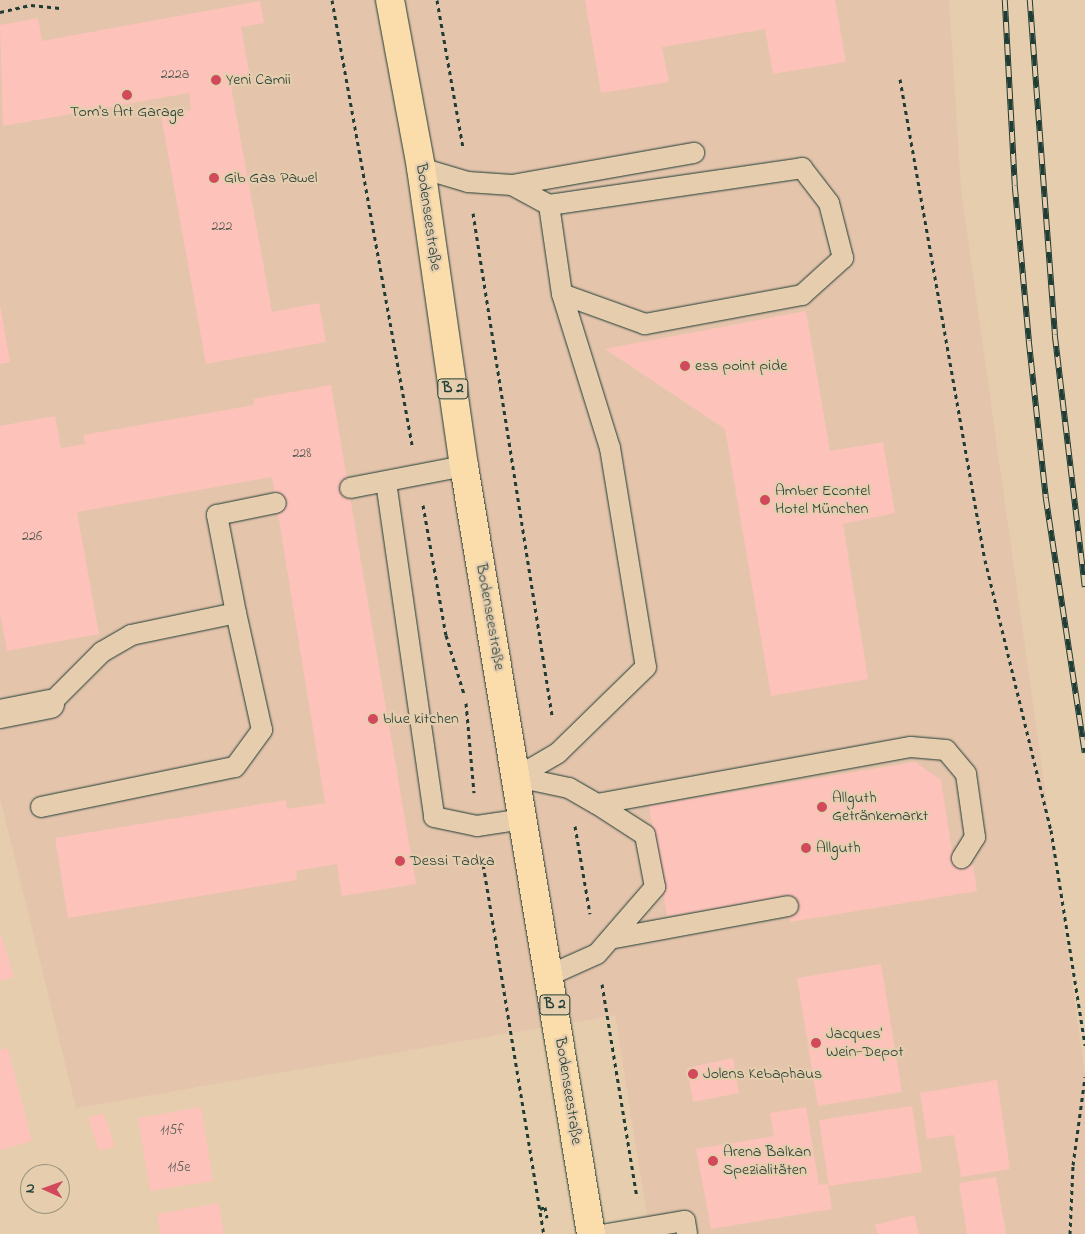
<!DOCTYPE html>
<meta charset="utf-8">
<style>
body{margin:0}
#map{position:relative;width:1085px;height:1234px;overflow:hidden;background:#e6cdae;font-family:"Indie Flower",sans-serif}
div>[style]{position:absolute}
.built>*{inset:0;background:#e5c4ac}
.building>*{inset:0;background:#fdc2b9}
.path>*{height:3px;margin-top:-1.5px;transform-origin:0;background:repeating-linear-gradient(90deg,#1f3d34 0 4px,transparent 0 8px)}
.roads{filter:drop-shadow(0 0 1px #1f3d34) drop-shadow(0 0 1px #1f3d34)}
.lane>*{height:20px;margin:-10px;padding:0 10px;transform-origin:10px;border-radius:10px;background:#e6cdae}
.street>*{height:28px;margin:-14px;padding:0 14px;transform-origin:14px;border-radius:14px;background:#e6cdae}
.primary>*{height:28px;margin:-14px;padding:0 14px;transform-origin:14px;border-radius:14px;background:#fbddab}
.rail>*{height:5.5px;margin-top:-2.75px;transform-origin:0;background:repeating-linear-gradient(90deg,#e6cdae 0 11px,#1f3d34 0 22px);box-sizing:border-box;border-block:1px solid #1f3d34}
.dots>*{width:14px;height:14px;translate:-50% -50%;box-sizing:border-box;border:2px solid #e6cdae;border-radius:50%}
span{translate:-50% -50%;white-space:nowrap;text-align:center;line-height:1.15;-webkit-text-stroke:4.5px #e6cdae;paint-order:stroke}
.number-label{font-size:14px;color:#565e55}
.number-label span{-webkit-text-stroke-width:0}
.shield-label span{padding:1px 4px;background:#e6cdae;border:1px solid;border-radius:4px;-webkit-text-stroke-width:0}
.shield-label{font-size:15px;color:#1f3d34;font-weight:700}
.poi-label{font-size:16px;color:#1f3d34}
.left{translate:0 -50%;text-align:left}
.street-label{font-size:16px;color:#1f3d34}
.north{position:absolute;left:20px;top:1164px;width:50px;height:50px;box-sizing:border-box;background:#e6cdae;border:1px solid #96937d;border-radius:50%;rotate:272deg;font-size:14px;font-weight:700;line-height:20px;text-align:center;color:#1f3d34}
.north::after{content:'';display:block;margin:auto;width:18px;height:22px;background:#d1495b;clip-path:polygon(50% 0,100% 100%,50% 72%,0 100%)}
</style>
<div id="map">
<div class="built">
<i style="clip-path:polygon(0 0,949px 0,961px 189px,1085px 1075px,1085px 1234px,650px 1234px,615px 1015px,76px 1108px,0 798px)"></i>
</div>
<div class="building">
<i style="clip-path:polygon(585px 0,835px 0,846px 62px,773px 74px,765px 29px,662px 47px,669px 82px,601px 93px)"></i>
<i style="clip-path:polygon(260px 1px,264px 23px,241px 27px,251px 82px,231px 86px,272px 312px,319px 303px,326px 342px,206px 364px,161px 115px,191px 110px,189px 93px,3px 126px,0 25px,38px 18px,42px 41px)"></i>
<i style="clip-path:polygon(0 305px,10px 362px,0 364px)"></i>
<i style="clip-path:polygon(806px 311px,830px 451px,883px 442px,895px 513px,843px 524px,868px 679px,771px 696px,725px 429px,605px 349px)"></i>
<i style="clip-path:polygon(331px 385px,416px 884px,342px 896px,337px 864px,296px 871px,297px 880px,68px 918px,55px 838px,286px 800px,287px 809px,325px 803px,272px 477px,77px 512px,99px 634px,7px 651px,0 612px,0 426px,55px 416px,61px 448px,85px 444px,83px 435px,254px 405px,253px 399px)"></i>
<i style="clip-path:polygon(915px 762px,941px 780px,952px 851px,973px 866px,977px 891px,790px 922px,787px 896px,667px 916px,649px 806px)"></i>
<i style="clip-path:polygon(0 932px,14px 977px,0 981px)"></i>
<i style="clip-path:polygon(881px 964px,902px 1092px,818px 1106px,797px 978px)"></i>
<i style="clip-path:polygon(8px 1048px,32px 1141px,0 1150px,0 1050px)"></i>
<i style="clip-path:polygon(733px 1058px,739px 1093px,693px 1102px,687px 1068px)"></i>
<i style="clip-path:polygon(997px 1080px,1010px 1169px,961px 1177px,954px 1135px,927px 1139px,920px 1093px)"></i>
<i style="clip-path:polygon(912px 1106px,922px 1172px,829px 1186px,819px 1120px)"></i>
<i style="clip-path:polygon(201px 1107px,213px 1181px,150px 1191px,138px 1118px)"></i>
<i style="clip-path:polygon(806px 1107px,819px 1185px,828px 1184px,832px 1209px,711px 1229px,696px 1149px,774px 1136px,770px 1113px)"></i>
<i style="clip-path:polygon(104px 1113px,115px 1146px,99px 1151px,88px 1118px)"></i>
<i style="clip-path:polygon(996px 1177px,1006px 1234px,967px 1234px,959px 1183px)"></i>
<i style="clip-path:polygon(219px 1203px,224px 1234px,160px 1234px,157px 1214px)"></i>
<i style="clip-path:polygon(914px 1215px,919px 1234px,878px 1234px,875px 1225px)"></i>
</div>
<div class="path">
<i style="left:332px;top:0;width:452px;rotate:79.8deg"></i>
<i style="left:437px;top:0;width:149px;rotate:80deg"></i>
<i style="left:0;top:12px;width:32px;rotate:-13deg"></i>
<i style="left:31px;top:5px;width:29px;rotate:6deg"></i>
<i style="left:900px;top:79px;width:488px;rotate:80deg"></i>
<i style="left:985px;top:560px;width:278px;rotate:76.3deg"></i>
<i style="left:1051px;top:830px;width:218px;rotate:81deg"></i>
<i style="left:473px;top:213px;width:508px;rotate:81.06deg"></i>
<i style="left:423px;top:505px;width:132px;rotate:80deg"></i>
<i style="left:446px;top:635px;width:62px;rotate:73deg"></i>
<i style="left:466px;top:703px;width:90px;rotate:84.9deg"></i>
<i style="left:575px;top:826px;width:89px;rotate:80.3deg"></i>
<i style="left:482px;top:857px;width:382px;rotate:80.7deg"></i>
<i style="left:602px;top:984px;width:216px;rotate:80.7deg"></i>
<i style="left:540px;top:1209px;width:5px;rotate:-22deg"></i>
<i style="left:545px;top:1207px;width:11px;rotate:80deg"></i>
<i style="left:1070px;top:1234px;width:69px;rotate:-87.5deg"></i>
<i style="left:1073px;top:1165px;width:89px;rotate:-82.2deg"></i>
</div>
<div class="roads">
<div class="lane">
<i style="left:421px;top:168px;width:49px;rotate:16.6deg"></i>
<i style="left:468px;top:182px;width:44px;rotate:3.9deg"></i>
<i style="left:512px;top:185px;width:42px;rotate:28.4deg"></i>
<i style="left:549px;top:205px;width:256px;rotate:-8.3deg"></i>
<i style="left:802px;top:168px;width:44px;rotate:52.4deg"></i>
<i style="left:829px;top:203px;width:57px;rotate:75.7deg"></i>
<i style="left:843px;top:258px;width:55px;rotate:137.9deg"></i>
<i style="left:802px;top:295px;width:160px;rotate:169.5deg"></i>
<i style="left:645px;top:324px;width:88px;rotate:-160.1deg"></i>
<i style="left:512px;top:185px;width:185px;rotate:-10deg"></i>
<i style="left:549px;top:205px;width:90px;rotate:81.7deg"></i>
<i style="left:562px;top:294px;width:161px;rotate:72.7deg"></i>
<i style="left:610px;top:448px;width:222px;rotate:80.7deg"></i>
<i style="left:646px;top:667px;width:123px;rotate:135.7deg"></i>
<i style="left:558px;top:753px;width:48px;rotate:149.7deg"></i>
<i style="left:517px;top:777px;width:53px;rotate:11.9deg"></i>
<i style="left:569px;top:788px;width:32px;rotate:30deg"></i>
<i style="left:597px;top:804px;width:319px;rotate:-10.3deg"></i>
<i style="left:911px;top:747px;width:35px;rotate:5deg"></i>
<i style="left:946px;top:750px;width:31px;rotate:50deg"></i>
<i style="left:966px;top:774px;width:64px;rotate:81.9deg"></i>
<i style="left:975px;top:837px;width:25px;rotate:122deg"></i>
<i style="left:386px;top:482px;width:338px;rotate:81.8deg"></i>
<i style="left:434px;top:817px;width:44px;rotate:11.8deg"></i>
<i style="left:477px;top:826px;width:48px;rotate:-8.5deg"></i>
<i style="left:350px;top:488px;width:116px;rotate:-10.9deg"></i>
<i style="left:50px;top:704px;width:74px;rotate:-45deg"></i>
<i style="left:102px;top:652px;width:34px;rotate:-30deg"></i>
<i style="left:131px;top:635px;width:107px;rotate:-11.8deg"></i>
<i style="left:236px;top:613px;width:100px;rotate:-101deg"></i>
<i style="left:217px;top:515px;width:60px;rotate:-11.5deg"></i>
<i style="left:41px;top:807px;width:198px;rotate:-11.7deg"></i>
<i style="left:235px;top:767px;width:46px;rotate:-53.9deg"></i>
<i style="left:262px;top:730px;width:120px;rotate:-102.5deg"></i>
<i style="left:614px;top:938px;width:177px;rotate:-10.4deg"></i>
<i style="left:550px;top:975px;width:51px;rotate:-24.1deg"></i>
<i style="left:597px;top:954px;width:89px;rotate:-49.1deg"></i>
<i style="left:655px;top:887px;width:53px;rotate:-100.9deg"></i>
<i style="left:645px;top:835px;width:57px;rotate:-147.1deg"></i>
<i style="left:607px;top:1234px;width:79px;rotate:-9.5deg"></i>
<i style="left:685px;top:1221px;width:13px;rotate:81deg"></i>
</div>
<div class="street">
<i style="left:0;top:714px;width:51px;rotate:-11.3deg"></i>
</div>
<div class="primary">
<i style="left:390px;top:0;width:171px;rotate:79.5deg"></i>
<i style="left:421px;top:168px;width:301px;rotate:81.8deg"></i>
<i style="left:464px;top:466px;width:778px;rotate:80.61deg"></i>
</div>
</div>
<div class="rail">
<i style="left:1005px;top:0;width:186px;rotate:86.9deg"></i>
<i style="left:1015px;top:186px;width:156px;rotate:84.8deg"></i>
<i style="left:1029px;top:341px;width:158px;rotate:83.8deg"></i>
<i style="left:1046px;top:498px;width:258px;rotate:81.3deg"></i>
<i style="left:1030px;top:0;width:336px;rotate:85.7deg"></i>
<i style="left:1055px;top:335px;width:254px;rotate:83.2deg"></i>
</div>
<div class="dots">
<i style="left:216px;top:80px;background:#d1495b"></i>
<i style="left:127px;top:95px;background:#d1495b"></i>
<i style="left:214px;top:178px;background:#d1495b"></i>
<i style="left:685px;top:366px;background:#d1495b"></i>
<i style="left:765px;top:500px;background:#d1495b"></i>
<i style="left:373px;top:719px;background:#d1495b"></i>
<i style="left:822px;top:807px;background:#d1495b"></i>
<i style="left:806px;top:848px;background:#d1495b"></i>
<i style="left:400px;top:861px;background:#d1495b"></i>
<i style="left:816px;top:1043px;background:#d1495b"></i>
<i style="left:693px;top:1074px;background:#d1495b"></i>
<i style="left:713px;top:1161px;background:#d1495b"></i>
</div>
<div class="number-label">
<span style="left:175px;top:75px">222a</span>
<span style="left:222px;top:227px">222</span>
<span style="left:302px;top:454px">228</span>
<span style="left:32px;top:537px">226</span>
<span style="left:172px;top:1131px">115f</span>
<span style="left:179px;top:1168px">115e</span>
</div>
<div class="shield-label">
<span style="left:453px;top:389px">B 2</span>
<span style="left:555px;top:1005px">B 2</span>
</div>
<div class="poi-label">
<span class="left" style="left:226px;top:80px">Yeni Camii</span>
<span style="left:127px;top:112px">Tom's Art Garage</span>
<span class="left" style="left:224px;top:178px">Gib Gas Pawel</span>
<span class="left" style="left:695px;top:366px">ess point pide</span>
<span class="left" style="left:775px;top:500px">Amber Econtel<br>Hotel München</span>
<span class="left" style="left:383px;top:719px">blue kitchen</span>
<span class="left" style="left:832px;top:807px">Allguth<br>Getränkemarkt</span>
<span class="left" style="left:816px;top:848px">Allguth</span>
<span class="left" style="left:410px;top:861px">Dessi Tadka</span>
<span class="left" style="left:826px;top:1043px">Jacques'<br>Wein-Depot</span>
<span class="left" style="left:703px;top:1074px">Jolens Kebaphaus</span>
<span class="left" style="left:723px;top:1161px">Arena Balkan<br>Spezialitäten</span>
</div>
<div class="street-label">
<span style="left:428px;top:217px;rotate:82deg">Bodenseestraße</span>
<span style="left:490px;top:617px;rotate:80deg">Bodenseestraße</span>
<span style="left:568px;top:1091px;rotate:81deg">Bodenseestraße</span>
</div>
<div class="north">N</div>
</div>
